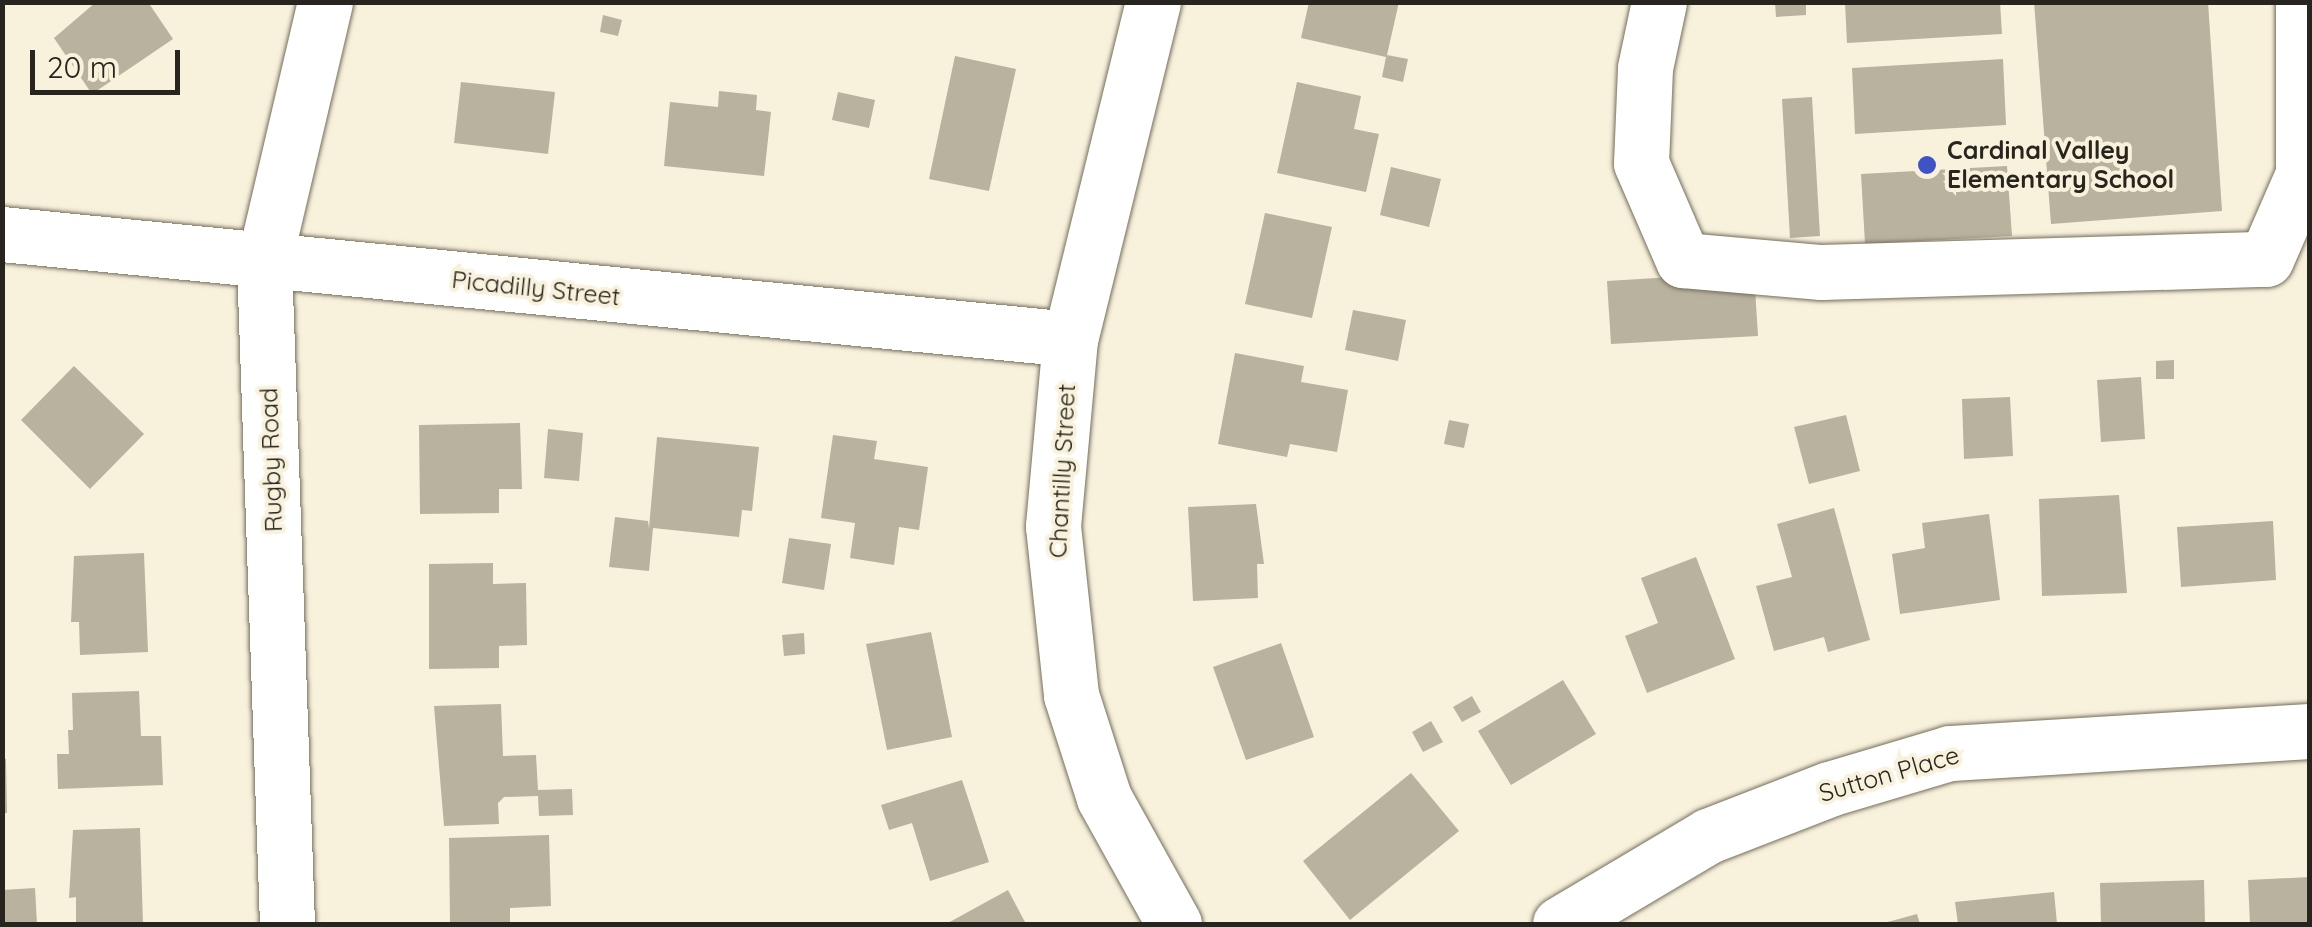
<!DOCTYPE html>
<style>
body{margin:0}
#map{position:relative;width:2312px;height:927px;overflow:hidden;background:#f8f1dc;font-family:Quicksand,sans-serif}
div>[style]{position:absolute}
.building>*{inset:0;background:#b9b29f}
.roads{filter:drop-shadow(0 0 2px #746e5c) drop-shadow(0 0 2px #746e5c)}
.minor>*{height:55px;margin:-27.5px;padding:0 27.5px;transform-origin:27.5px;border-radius:27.5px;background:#fff}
.dots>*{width:28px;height:28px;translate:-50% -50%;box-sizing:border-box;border:5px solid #f8f1dc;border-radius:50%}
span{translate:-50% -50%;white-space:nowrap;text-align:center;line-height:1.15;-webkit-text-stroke:8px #f8f1dc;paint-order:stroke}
.poi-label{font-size:25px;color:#27251d;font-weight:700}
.left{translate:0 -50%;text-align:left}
.street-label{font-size:25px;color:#27251d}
.frame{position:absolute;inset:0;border:5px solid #27251d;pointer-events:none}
.scale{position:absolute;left:30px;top:50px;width:150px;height:45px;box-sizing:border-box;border:5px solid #27251d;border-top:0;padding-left:12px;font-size:30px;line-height:35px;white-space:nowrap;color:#27251d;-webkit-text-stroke:8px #f8f1dc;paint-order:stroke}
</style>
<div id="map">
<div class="building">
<i style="clip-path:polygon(96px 2px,148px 2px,173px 39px,92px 94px,54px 38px)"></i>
<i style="clip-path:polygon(1309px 2px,1399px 2px,1387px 55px,1408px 59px,1403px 82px,1382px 77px,1386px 57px,1301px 38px)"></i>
<i style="clip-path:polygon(1775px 2px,1806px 2px,1806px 15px,1776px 17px)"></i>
<i style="clip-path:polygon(1845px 2px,2000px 2px,2002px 34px,1847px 43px)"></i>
<i style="clip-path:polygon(2034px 2px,2208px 2px,2222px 211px,2051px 224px)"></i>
<i style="clip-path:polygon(603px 15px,622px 20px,618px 36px,600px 32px)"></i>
<i style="clip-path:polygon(955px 56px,1016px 69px,989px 191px,929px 179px)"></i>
<i style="clip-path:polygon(2003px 59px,2006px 125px,1855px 134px,1852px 68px)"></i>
<i style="clip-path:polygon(461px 82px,555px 92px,548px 154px,454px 143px)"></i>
<i style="clip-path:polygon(1297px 82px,1361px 96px,1354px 129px,1379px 134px,1366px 192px,1277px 173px)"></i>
<i style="clip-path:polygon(719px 91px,757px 95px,756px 110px,771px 112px,764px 176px,664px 166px,670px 102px,718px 107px)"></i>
<i style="clip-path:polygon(838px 92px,875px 100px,869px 128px,832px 120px)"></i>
<i style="clip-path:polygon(1812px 97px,1820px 236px,1790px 238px,1782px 99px)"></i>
<i style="clip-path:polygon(2007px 166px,2012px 236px,1865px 244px,1861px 174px)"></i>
<i style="clip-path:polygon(1391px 167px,1441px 179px,1429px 227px,1380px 215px)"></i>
<i style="clip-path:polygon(1265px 213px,1332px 227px,1312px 318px,1245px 304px)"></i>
<i style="clip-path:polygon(1754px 272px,1758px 336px,1611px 344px,1607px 281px)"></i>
<i style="clip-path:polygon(1353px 310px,1406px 320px,1398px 361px,1345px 350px)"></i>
<i style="clip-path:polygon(1235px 353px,1304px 366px,1301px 382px,1348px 390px,1337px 452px,1290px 444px,1287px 457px,1218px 444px)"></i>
<i style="clip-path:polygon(2174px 360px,2174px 379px,2156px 379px,2156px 361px)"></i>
<i style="clip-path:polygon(74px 366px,144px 434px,90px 489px,21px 420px)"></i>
<i style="clip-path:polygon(2141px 377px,2145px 439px,2101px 442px,2097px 380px)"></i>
<i style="clip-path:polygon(2010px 397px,2013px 456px,1964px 459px,1962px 399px)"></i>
<i style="clip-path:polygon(1846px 415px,1860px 471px,1809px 484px,1794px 427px)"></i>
<i style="clip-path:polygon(1449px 420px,1469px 424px,1464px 448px,1444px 444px)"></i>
<i style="clip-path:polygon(520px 423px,522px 489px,499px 489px,499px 513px,420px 514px,419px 425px)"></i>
<i style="clip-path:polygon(548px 429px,583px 433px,579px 481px,544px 478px)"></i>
<i style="clip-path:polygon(833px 435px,877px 441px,874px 459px,928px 467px,919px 530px,899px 527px,894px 565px,850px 558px,855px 523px,821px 518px)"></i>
<i style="clip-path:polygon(657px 437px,759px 447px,752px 511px,742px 510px,739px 537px,653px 528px,649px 571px,609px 567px,615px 517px,648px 521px,649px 528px)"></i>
<i style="clip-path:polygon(2119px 495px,2127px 593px,2042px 596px,2039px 499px)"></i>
<i style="clip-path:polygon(1256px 504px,1264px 564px,1257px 564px,1258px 598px,1193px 601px,1188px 507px)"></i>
<i style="clip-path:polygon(1834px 508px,1870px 640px,1828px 652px,1824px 637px,1774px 651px,1756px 586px,1792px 577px,1777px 524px)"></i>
<i style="clip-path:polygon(1989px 514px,2000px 600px,1900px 614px,1892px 554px,1925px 548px,1922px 523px)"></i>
<i style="clip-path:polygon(2273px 521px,2276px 580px,2181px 587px,2177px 527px)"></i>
<i style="clip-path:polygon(789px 538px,831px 544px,824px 590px,782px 583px)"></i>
<i style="clip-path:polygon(144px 553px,148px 652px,80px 655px,79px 622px,71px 622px,74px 556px)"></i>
<i style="clip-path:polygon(1696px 557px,1735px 659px,1647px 693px,1625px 636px,1658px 623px,1641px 578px)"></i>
<i style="clip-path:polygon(493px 563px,493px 584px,526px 583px,527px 645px,499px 646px,499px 668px,429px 669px,429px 564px)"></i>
<i style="clip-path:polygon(931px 632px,952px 737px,887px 750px,866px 644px)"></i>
<i style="clip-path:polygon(804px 633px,805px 654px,784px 656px,782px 635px)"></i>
<i style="clip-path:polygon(1281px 643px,1314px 737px,1246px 760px,1213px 667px)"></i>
<i style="clip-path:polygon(1563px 680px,1596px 734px,1511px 785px,1478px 731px)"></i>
<i style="clip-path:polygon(139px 691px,141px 736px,161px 736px,163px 785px,58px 789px,57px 754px,69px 754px,68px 730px,73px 730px,72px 693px)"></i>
<i style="clip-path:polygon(1472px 696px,1481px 712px,1462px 722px,1453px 707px)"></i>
<i style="clip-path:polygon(501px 704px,503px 756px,536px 755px,538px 790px,572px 789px,573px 815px,539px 816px,538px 796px,504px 797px,498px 803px,499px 824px,444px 826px,434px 706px)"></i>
<i style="clip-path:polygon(1431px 721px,1443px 742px,1423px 752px,1412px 732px)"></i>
<i style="clip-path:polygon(2px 759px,6px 759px,7px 813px,2px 813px)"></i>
<i style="clip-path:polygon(1411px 773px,1459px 831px,1350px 920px,1303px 861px)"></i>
<i style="clip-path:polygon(962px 780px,989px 862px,930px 881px,912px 823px,889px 830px,881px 805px)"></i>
<i style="clip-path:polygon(140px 828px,143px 924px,76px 924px,76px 897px,69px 898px,73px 830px)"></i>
<i style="clip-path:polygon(549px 835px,551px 906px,510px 908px,510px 924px,450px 924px,449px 838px)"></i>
<i style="clip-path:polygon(2310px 877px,2310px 924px,2250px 924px,2248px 880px)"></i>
<i style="clip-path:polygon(2204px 880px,2205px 924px,2101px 924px,2100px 883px)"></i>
<i style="clip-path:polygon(35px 888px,37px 924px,2px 924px,2px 890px)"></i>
<i style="clip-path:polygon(1008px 890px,1026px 924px,946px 924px)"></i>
<i style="clip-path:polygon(2054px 892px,2057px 924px,1958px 924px,1955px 902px)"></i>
<i style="clip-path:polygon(1917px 914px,1920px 924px,1884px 924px,1884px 923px)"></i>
</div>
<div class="roads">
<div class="minor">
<i style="left:1153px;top:2px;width:347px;rotate:103.8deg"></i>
<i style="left:1070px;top:339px;width:188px;rotate:95.2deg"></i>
<i style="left:1053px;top:526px;width:170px;rotate:83.9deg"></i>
<i style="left:1071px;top:695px;width:108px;rotate:72.2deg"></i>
<i style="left:1104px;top:798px;width:144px;rotate:60.9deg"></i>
<i style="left:1659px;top:2px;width:67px;rotate:102deg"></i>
<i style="left:1645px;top:68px;width:95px;rotate:92.4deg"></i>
<i style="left:1641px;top:163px;width:106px;rotate:66.6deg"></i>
<i style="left:1683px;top:260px;width:139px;rotate:5deg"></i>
<i style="left:1821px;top:272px;width:445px;rotate:-1.7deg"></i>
<i style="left:2266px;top:259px;width:93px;rotate:-66.5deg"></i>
<i style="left:2303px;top:2px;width:172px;rotate:90deg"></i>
<i style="left:2303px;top:174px;width:7px;rotate:-8deg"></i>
<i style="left:2px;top:234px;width:1073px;rotate:5.61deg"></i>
<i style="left:287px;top:924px;width:662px;rotate:-91.99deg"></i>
<i style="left:264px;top:262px;width:267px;rotate:-76.8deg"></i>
<i style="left:1560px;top:924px;width:172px;rotate:-30.7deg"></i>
<i style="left:1708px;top:836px;width:130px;rotate:-21.2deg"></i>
<i style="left:1829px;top:789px;width:126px;rotate:-16.6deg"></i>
<i style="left:1950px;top:753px;width:361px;rotate:-3.5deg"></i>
</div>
</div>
<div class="dots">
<i style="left:1927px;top:165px;background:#3f53c6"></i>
</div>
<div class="poi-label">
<span class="left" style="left:1947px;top:165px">Cardinal Valley<br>Elementary School</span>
</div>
<div class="street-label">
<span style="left:536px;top:288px;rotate:6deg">Picadilly Street</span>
<span style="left:271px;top:460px;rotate:-92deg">Rugby Road</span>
<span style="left:1062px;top:471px;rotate:-87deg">Chantilly Street</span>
<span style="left:1889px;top:774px;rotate:-16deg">Sutton Place</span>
</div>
<div class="frame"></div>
<div class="scale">20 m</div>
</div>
